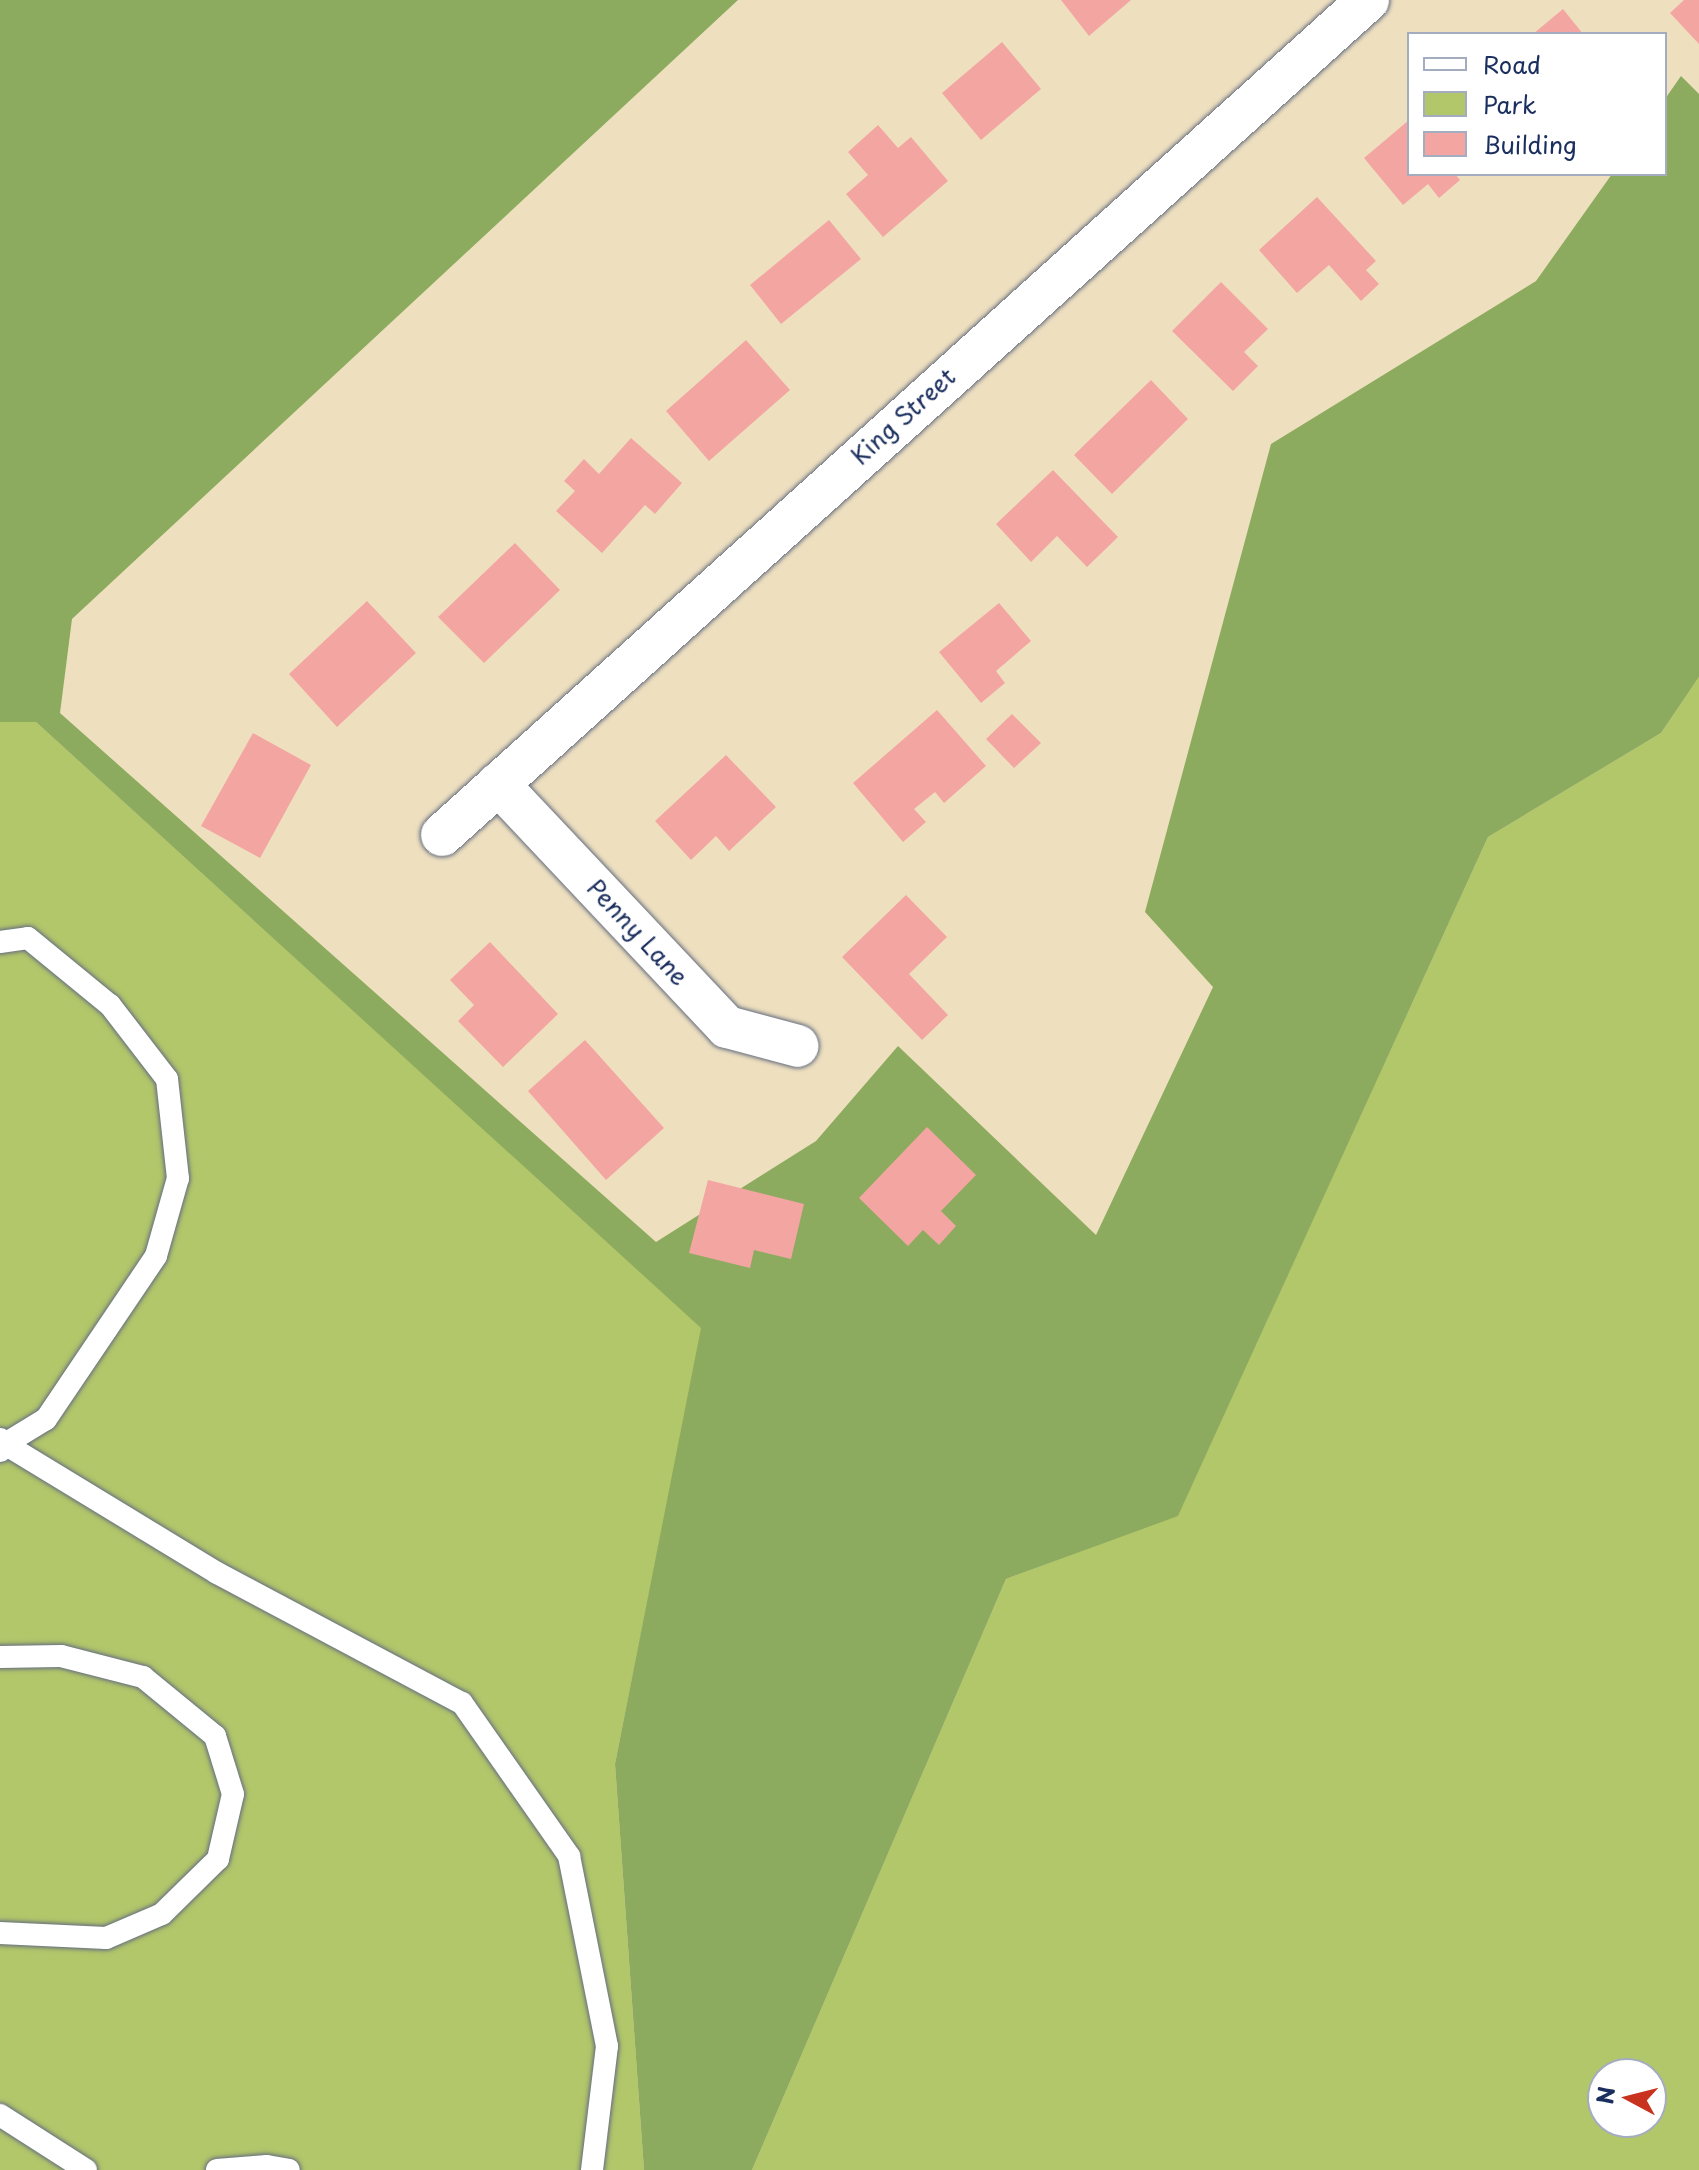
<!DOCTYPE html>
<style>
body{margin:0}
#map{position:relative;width:1699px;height:2170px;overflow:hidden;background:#eee0bf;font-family:"Playpen Sans",sans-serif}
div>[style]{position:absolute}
.green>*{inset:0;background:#b2c66a}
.forest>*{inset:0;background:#8dab5e}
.building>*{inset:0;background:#f3a5a2}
.roads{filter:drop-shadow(0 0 2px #656d80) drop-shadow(0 0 2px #656d80)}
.lane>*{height:22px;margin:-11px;padding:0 11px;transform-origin:11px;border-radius:11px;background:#fff}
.street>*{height:42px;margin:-21px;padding:0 21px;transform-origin:21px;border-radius:21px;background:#fff}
span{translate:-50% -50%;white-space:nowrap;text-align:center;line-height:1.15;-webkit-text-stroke:6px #fff;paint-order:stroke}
.street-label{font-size:24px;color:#1b2f5e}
.legend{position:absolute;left:1407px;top:32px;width:260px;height:144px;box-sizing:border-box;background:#fff;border:2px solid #a4acbf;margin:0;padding:10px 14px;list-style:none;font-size:24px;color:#1b2f5e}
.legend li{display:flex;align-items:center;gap:16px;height:40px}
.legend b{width:40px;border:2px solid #a4acbf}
.north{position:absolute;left:1587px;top:2058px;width:80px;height:80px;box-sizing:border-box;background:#fff;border:2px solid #a4acbf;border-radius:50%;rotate:277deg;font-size:22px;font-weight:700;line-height:32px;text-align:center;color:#1b2f5e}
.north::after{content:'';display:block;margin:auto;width:28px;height:36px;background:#c8321e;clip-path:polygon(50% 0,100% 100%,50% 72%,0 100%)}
</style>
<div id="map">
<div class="green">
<i style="clip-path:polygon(evenodd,1699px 677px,1699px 2170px,752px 2170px,1006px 1579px,1178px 1515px,1488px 837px,1661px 733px,1699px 677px,1603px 2074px,1651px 2074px,1651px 2122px,1603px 2122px,1603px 2074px)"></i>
<i style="clip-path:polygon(0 722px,36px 722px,702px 1328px,615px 1764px,644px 2170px,0 2170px)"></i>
</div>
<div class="forest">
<i style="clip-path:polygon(0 0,738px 0,72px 619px,60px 713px,656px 1242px,816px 1141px,898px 1046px,1096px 1235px,1213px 987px,1145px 912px,1271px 444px,1536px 281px,1612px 174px,1665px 174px,1665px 99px,1681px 76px,1699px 94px,1699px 677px,1661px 733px,1488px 837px,1178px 1516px,1006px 1579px,752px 2170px,644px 2170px,615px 1764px,701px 1328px,36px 722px,0 722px)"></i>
</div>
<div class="building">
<i style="clip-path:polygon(1061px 0,1131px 0,1089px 36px)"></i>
<i style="clip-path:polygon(1684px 0,1699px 0,1699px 44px,1670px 13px)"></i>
<i style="clip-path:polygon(1563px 9px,1583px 34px,1533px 34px)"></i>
<i style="clip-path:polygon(1002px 42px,1041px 89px,981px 140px,942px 93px)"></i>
<i style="clip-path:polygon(1409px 120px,1409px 174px,1455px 174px,1460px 180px,1439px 198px,1428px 184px,1403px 205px,1364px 158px)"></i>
<i style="clip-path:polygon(878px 125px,898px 148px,911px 137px,948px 181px,883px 237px,846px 194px,868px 175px,848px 152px)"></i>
<i style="clip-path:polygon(1317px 197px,1376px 261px,1366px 270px,1379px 284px,1361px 301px,1329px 265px,1297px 293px,1259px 250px)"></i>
<i style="clip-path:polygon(829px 220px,861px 259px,781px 324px,750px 285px)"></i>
<i style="clip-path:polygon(1221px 282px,1268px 329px,1244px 352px,1258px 366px,1233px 391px,1172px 331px)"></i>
<i style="clip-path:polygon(746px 340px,790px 390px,709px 461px,666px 411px)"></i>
<i style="clip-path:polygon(1151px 380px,1188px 419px,1112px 494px,1074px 455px)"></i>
<i style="clip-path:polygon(631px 438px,682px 483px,655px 514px,645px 505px,602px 553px,556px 511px,575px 491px,564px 481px,584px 459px,599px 474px)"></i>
<i style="clip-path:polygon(1053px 470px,1118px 537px,1087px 567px,1057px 536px,1031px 562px,996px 524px)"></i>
<i style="clip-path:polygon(515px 543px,560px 590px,484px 663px,438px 617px)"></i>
<i style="clip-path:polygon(367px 601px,416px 653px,337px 727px,289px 674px)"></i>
<i style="clip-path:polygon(999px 603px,1031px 641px,996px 671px,1005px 683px,981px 703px,939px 652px)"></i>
<i style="clip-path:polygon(937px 710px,986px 766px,944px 803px,935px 792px,914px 809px,926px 822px,903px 842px,853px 783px)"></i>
<i style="clip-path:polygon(1012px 714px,1041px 743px,1014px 768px,986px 739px)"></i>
<i style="clip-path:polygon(253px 733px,311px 765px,260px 858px,201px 826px)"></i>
<i style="clip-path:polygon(726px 755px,776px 807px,729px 851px,716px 836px,691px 860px,655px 821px)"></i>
<i style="clip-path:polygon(906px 895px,947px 937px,909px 974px,948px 1015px,922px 1040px,842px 957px)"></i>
<i style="clip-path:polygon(490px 942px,558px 1014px,503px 1067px,458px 1021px,474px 1005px,450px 980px)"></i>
<i style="clip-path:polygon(585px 1040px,664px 1128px,606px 1180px,528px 1091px)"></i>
<i style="clip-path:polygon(927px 1127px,976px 1175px,941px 1211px,956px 1226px,939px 1245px,923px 1230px,908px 1246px,859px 1198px)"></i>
<i style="clip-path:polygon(708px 1180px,804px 1204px,791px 1259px,754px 1250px,750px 1268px,689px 1253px)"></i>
</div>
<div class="roads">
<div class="lane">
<i style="left:0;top:942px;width:28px;rotate:-8deg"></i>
<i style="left:28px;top:938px;width:106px;rotate:39.3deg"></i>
<i style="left:110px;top:1005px;width:93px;rotate:52.4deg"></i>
<i style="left:167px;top:1079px;width:100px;rotate:83.7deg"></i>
<i style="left:178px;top:1178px;width:81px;rotate:105.8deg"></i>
<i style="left:156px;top:1256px;width:197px;rotate:124deg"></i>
<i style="left:46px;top:1419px;width:48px;rotate:148.6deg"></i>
<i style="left:5px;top:1444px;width:7px;rotate:-135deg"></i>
<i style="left:0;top:1451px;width:9px;rotate:-54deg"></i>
<i style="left:5px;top:1444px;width:248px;rotate:31.3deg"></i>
<i style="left:217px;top:1573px;width:277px;rotate:28deg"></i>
<i style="left:462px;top:1703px;width:187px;rotate:55deg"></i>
<i style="left:569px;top:1856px;width:194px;rotate:78.7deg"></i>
<i style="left:607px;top:2046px;width:125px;rotate:96.9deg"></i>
<i style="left:0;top:1657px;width:61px;rotate:-0.9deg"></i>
<i style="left:61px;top:1656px;width:85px;rotate:14.4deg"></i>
<i style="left:143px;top:1677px;width:93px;rotate:39.3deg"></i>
<i style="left:215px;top:1736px;width:61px;rotate:72.8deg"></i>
<i style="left:233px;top:1794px;width:67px;rotate:103deg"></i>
<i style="left:218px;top:1859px;width:78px;rotate:135.5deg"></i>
<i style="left:162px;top:1914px;width:61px;rotate:156.8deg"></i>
<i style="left:106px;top:1938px;width:106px;rotate:-177.3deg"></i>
<i style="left:0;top:2115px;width:102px;rotate:32.6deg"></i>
<i style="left:217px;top:2170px;width:50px;rotate:-4.6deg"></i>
<i style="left:267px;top:2166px;width:22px;rotate:10deg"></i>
</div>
<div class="street">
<i style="left:498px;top:784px;width:334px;rotate:46.7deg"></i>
<i style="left:727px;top:1027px;width:73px;rotate:15deg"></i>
<i style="left:442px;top:835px;width:1247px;rotate:-42.04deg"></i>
</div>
</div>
<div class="street-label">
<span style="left:903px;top:416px;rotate:-42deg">King Street</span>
<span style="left:638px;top:932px;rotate:47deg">Penny Lane</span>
</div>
<ul class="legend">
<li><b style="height:10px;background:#fff"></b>Road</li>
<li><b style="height:22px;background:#b2c66a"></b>Park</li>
<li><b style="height:22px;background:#f3a5a2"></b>Building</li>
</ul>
<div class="north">N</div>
</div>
